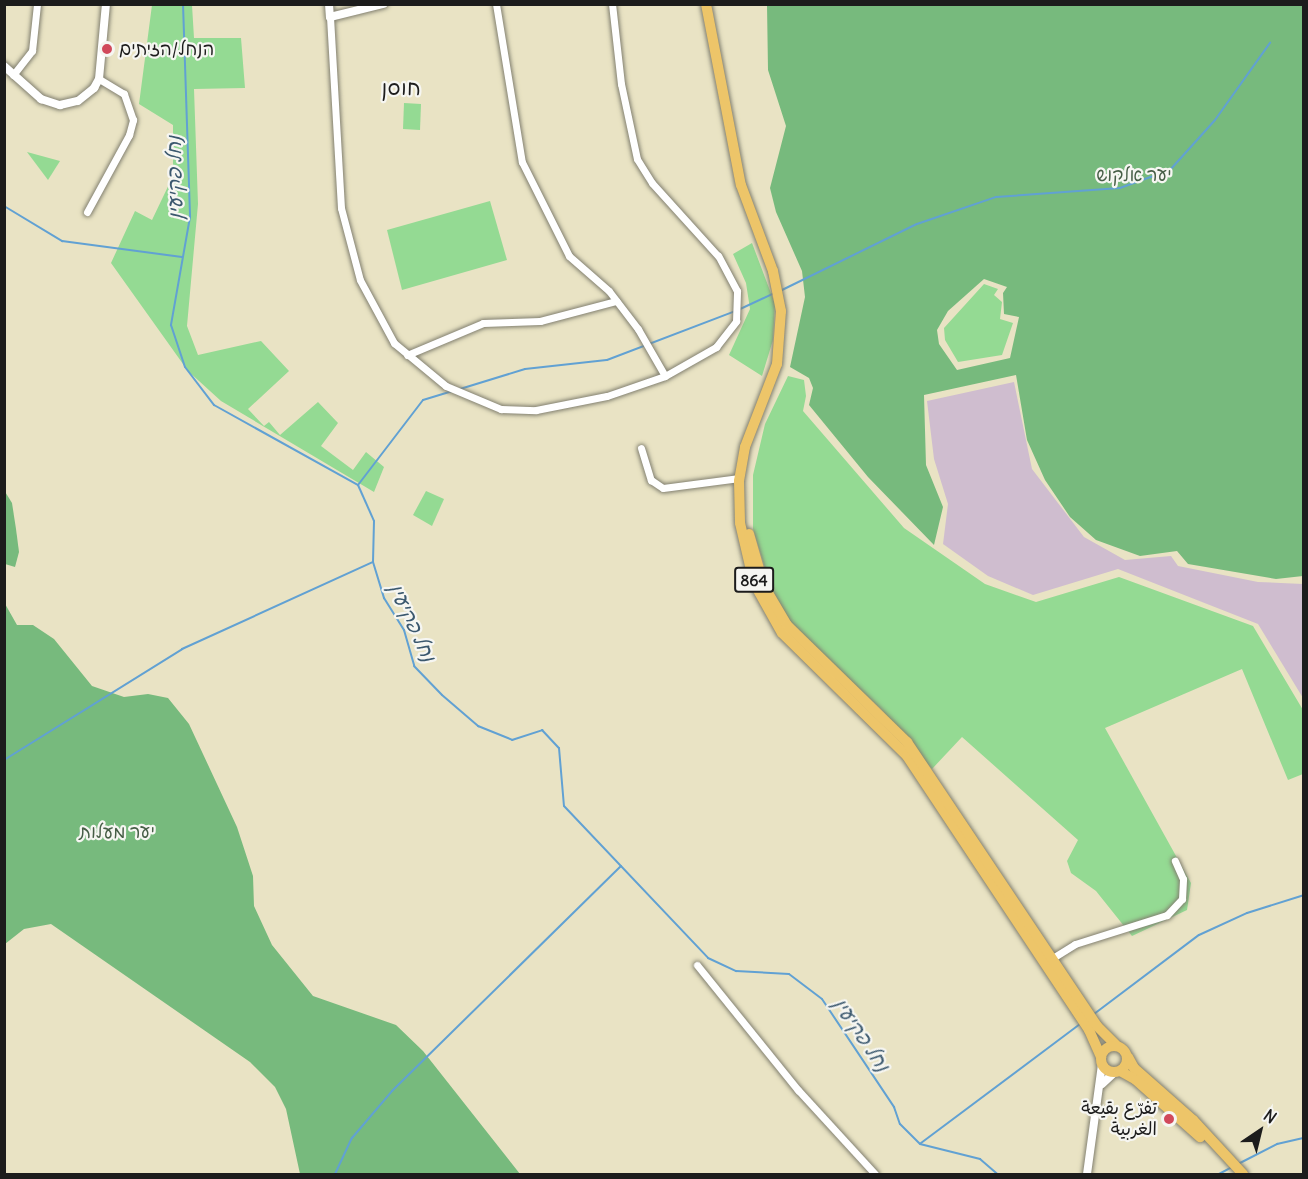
<!DOCTYPE html>
<meta charset="utf-8">
<style>
body{margin:0}
#map{position:relative;width:1308px;height:1179px;overflow:hidden;background:#e9e3c4;font-family:Delius,"Playpen Sans Arabic","Playpen Sans Hebrew",sans-serif}
div>[style]{position:absolute}
.industrial>*{inset:0;background:#cfbdcf}
.green>*{inset:0;background:#94da93}
.forest>*{inset:0;background:#77ba7d}
.stream>*{height:2px;margin:-1px;padding:0 1px;transform-origin:1px;border-radius:1px;background:#61a1d3}
.roads{filter:drop-shadow(0 0 2px #828070) drop-shadow(0 0 2px #828070)}
.minor>*{height:7px;margin:-3.5px;padding:0 3.5px;transform-origin:3.5px;border-radius:3.5px;background:#fff}
.tertiary>*{height:8px;margin:-4px;padding:0 4px;transform-origin:4px;border-radius:4px;background:#fff}
.primary>*{height:10px;margin:-5px;padding:0 5px;transform-origin:5px;border-radius:5px;background:#edc569}
.primary>.ring{margin:-5px;padding:0;box-sizing:content-box;background:none;border:10px solid #edc569;border-radius:50%}
.dots>*{width:16px;height:16px;translate:-50% -50%;box-sizing:border-box;border:3px solid #f6f6f2;border-radius:50%}
span{translate:-50% -50%;white-space:nowrap;text-align:center;line-height:1.15;-webkit-text-stroke:4.5px #f6f6f2;paint-order:stroke}
.shield-label span{padding:2px 4px;background:#f6f6f2;border:2px solid;border-radius:4px;-webkit-text-stroke-width:0}
.shield-label{font-size:16px;color:#1c1c1c;font-weight:700}
.poi-label{font-size:18px;color:#1c1c1c}
.left{translate:0 -50%;text-align:left}
.right{translate:-100% -50%;text-align:right}
.park-label{font-size:18px;color:#465e46}
.water-label{font-size:20px;color:#3b586e;font-style:italic}
.quarter-label{font-size:21px;color:#1c1c1c}
.frame{position:absolute;inset:0;border:6px solid #1c1c1c;pointer-events:none}
.north{position:absolute;left:1230px;top:1101px;width:60px;height:60px;-webkit-text-stroke:4px #f6f6f2;paint-order:stroke;rotate:35deg;font-size:16px;font-weight:700;line-height:24px;text-align:center;color:#1c1c1c}
.north::after{content:'';display:block;margin:auto;width:21px;height:27px;background:#1c1c1c;clip-path:polygon(50% 0,100% 100%,50% 72%,0 100%)}
</style>
<div id="map">
<div class="industrial">
<i style="clip-path:polygon(1014px 382px,1032px 469px,1084px 537px,1125px 560px,1171px 556px,1178px 566px,1258px 582px,1303px 584px,1303px 698px,1258px 624px,1118px 569px,1033px 595px,988px 576px,943px 544px,948px 504px,934px 459px,927px 401px)"></i>
</div>
<div class="green">
<i style="clip-path:polygon(152px 5px,192px 5px,194px 38px,241px 38px,245px 88px,194px 89px,198px 204px,187px 326px,198px 355px,261px 341px,289px 371px,248px 409px,264px 426px,269px 422px,280px 435px,318px 402px,338px 423px,321px 446px,353px 470px,366px 452px,384px 467px,374px 492px,221px 401px,188px 371px,111px 263px,135px 211px,152px 220px,173px 176px,173px 125px,139px 104px)"></i>
<i style="clip-path:polygon(404px 103px,421px 104px,420px 130px,403px 129px)"></i>
<i style="clip-path:polygon(27px 152px,60px 161px,48px 180px)"></i>
<i style="clip-path:polygon(490px 201px,507px 260px,402px 290px,387px 230px)"></i>
<i style="clip-path:polygon(752px 243px,775px 304px,773px 340px,762px 376px,729px 355px,750px 309px,746px 283px,733px 254px)"></i>
<i style="clip-path:polygon(984px 284px,998px 289px,994px 295px,1002px 302px,1000px 319px,1013px 323px,1002px 355px,958px 362px,945px 340px,944px 328px)"></i>
<i style="clip-path:polygon(788px 376px,804px 380px,806px 396px,803px 411px,904px 528px,985px 584px,1036px 602px,1119px 577px,1253px 626px,1303px 710px,1303px 774px,1288px 780px,1242px 669px,1105px 728px,1191px 883px,1187px 910px,1132px 936px,1096px 891px,1071px 873px,1067px 861px,1078px 840px,962px 737px,932px 769px,881px 709px,794px 628px,773px 594px,753px 529px,753px 475px,765px 424px)"></i>
<i style="clip-path:polygon(426px 491px,444px 499px,432px 526px,413px 515px)"></i>
</div>
<div class="forest">
<i style="clip-path:polygon(evenodd,767px 5px,1303px 5px,1303px 576px,1276px 579px,1188px 564px,1177px 551px,1140px 556px,1096px 540px,1070px 517px,1045px 480px,1027px 440px,1016px 375px,924px 395px,926px 465px,943px 507px,934px 545px,868px 477px,809px 405px,813px 388px,809px 378px,790px 367px,805px 297px,802px 271px,776px 212px,770px 188px,786px 126px,768px 70px,767px 5px,984px 279px,1007px 287px,1003px 293px,1004px 314px,1019px 317px,1010px 358px,957px 370px,939px 344px,937px 330px,948px 311px,984px 279px)"></i>
<i style="clip-path:polygon(4px 490px,12px 503px,16px 529px,19px 552px,15px 567px,5px 564px)"></i>
<i style="clip-path:polygon(4px 602px,17px 625px,33px 625px,54px 639px,92px 686px,124px 697px,148px 694px,168px 698px,189px 724px,237px 827px,253px 876px,254px 906px,272px 945px,313px 996px,396px 1025px,423px 1051px,520px 1174px,300px 1174px,286px 1109px,275px 1087px,250px 1062px,51px 924px,24px 929px,5px 944px)"></i>
</div>
<div class="stream">
<i style="left:183px;top:4px;width:213px;rotate:88.1deg"></i>
<i style="left:190px;top:217px;width:110px;rotate:100deg"></i>
<i style="left:171px;top:325px;width:44px;rotate:71.6deg"></i>
<i style="left:185px;top:367px;width:48px;rotate:52.7deg"></i>
<i style="left:214px;top:405px;width:165px;rotate:29.1deg"></i>
<i style="left:358px;top:485px;width:39px;rotate:66deg"></i>
<i style="left:374px;top:521px;width:41px;rotate:91.4deg"></i>
<i style="left:373px;top:562px;width:38px;rotate:73deg"></i>
<i style="left:384px;top:598px;width:38px;rotate:58deg"></i>
<i style="left:404px;top:630px;width:37px;rotate:74deg"></i>
<i style="left:414px;top:666px;width:40px;rotate:46deg"></i>
<i style="left:442px;top:695px;width:48px;rotate:40.7deg"></i>
<i style="left:478px;top:726px;width:37px;rotate:22deg"></i>
<i style="left:512px;top:740px;width:32px;rotate:-18deg"></i>
<i style="left:542px;top:730px;width:25px;rotate:47deg"></i>
<i style="left:559px;top:748px;width:58px;rotate:85.1deg"></i>
<i style="left:564px;top:806px;width:209px;rotate:46.5deg"></i>
<i style="left:708px;top:958px;width:31px;rotate:25deg"></i>
<i style="left:736px;top:971px;width:53px;rotate:3.2deg"></i>
<i style="left:789px;top:974px;width:41px;rotate:37.1deg"></i>
<i style="left:822px;top:999px;width:130px;rotate:56.3deg"></i>
<i style="left:894px;top:1107px;width:18px;rotate:71deg"></i>
<i style="left:900px;top:1124px;width:28px;rotate:45deg"></i>
<i style="left:920px;top:1144px;width:62px;rotate:14deg"></i>
<i style="left:980px;top:1159px;width:23px;rotate:41deg"></i>
<i style="left:4px;top:206px;width:68px;rotate:31.1deg"></i>
<i style="left:62px;top:241px;width:121px;rotate:7.6deg"></i>
<i style="left:782px;top:290px;width:150px;rotate:-26.1deg"></i>
<i style="left:917px;top:224px;width:83px;rotate:-18.9deg"></i>
<i style="left:996px;top:197px;width:124px;rotate:-4.2deg"></i>
<i style="left:1120px;top:188px;width:53px;rotate:-19.8deg"></i>
<i style="left:1170px;top:170px;width:67px;rotate:-48deg"></i>
<i style="left:1215px;top:120px;width:95px;rotate:-54.5deg"></i>
<i style="left:738px;top:310px;width:40px;rotate:-25deg"></i>
<i style="left:460px;top:389px;width:68px;rotate:-17.1deg"></i>
<i style="left:525px;top:369px;width:82px;rotate:-6.3deg"></i>
<i style="left:607px;top:360px;width:135px;rotate:-20.9deg"></i>
<i style="left:358px;top:485px;width:107px;rotate:-52.6deg"></i>
<i style="left:423px;top:400px;width:30px;rotate:-17deg"></i>
<i style="left:4px;top:760px;width:210px;rotate:-31.9deg"></i>
<i style="left:182px;top:649px;width:210px;rotate:-24.5deg"></i>
<i style="left:1094px;top:1014px;width:131px;rotate:-37deg"></i>
<i style="left:1199px;top:935px;width:53px;rotate:-24.6deg"></i>
<i style="left:1247px;top:913px;width:60px;rotate:-17.5deg"></i>
<i style="left:921px;top:1143px;width:199px;rotate:-36.8deg"></i>
<i style="left:1240px;top:1163px;width:42px;rotate:-27.2deg"></i>
<i style="left:1277px;top:1144px;width:28px;rotate:-13deg"></i>
<i style="left:335px;top:1174px;width:40px;rotate:-65deg"></i>
<i style="left:352px;top:1138px;width:62px;rotate:-49.6deg"></i>
<i style="left:392px;top:1091px;width:321px;rotate:-44.5deg"></i>
<i style="left:1219px;top:1174px;width:15px;rotate:-28deg"></i>
</div>
<div class="roads">
<div class="minor">
<i style="left:496px;top:4px;width:160px;rotate:80.7deg"></i>
<i style="left:522px;top:162px;width:105px;rotate:63.4deg"></i>
<i style="left:569px;top:256px;width:53px;rotate:41.2deg"></i>
<i style="left:609px;top:291px;width:48px;rotate:52.7deg"></i>
<i style="left:638px;top:329px;width:54px;rotate:60.1deg"></i>
<i style="left:330px;top:17px;width:191px;rotate:86.7deg"></i>
<i style="left:341px;top:208px;width:74px;rotate:75.2deg"></i>
<i style="left:360px;top:280px;width:72px;rotate:61.6deg"></i>
<i style="left:394px;top:343px;width:67px;rotate:39.6deg"></i>
<i style="left:446px;top:386px;width:60px;rotate:22.7deg"></i>
<i style="left:501px;top:409px;width:35px;rotate:2deg"></i>
<i style="left:536px;top:410px;width:72px;rotate:-11.2deg"></i>
<i style="left:607px;top:396px;width:61px;rotate:-19deg"></i>
<i style="left:665px;top:376px;width:59px;rotate:-29.6deg"></i>
<i style="left:716px;top:347px;width:33px;rotate:-52deg"></i>
<i style="left:736px;top:321px;width:30px;rotate:-88deg"></i>
<i style="left:737px;top:291px;width:40px;rotate:-118deg"></i>
<i style="left:718px;top:256px;width:98px;rotate:-132.1deg"></i>
<i style="left:652px;top:183px;width:28px;rotate:-122deg"></i>
<i style="left:637px;top:159px;width:77px;rotate:-102deg"></i>
<i style="left:621px;top:84px;width:81px;rotate:-96.4deg"></i>
<i style="left:13px;top:75px;width:31px;rotate:-52deg"></i>
<i style="left:32px;top:51px;width:47px;rotate:-83.9deg"></i>
<i style="left:87px;top:212px;width:88px;rotate:-61.4deg"></i>
<i style="left:129px;top:135px;width:16px;rotate:-75deg"></i>
<i style="left:133px;top:120px;width:28px;rotate:-109deg"></i>
<i style="left:124px;top:94px;width:29px;rotate:-149deg"></i>
<i style="left:407px;top:355px;width:82px;rotate:-22.8deg"></i>
<i style="left:483px;top:323px;width:57px;rotate:-2deg"></i>
<i style="left:540px;top:321px;width:79px;rotate:-14.7deg"></i>
<i style="left:641px;top:448px;width:34px;rotate:73deg"></i>
<i style="left:651px;top:480px;width:14px;rotate:34deg"></i>
<i style="left:663px;top:488px;width:77px;rotate:-7.5deg"></i>
<i style="left:1051px;top:959px;width:28px;rotate:-32deg"></i>
<i style="left:1075px;top:944px;width:96px;rotate:-17.5deg"></i>
<i style="left:1167px;top:915px;width:22px;rotate:-47deg"></i>
<i style="left:1182px;top:899px;width:20px;rotate:-87deg"></i>
<i style="left:1183px;top:879px;width:20px;rotate:-114deg"></i>
<i style="left:697px;top:965px;width:161px;rotate:51.1deg"></i>
<i style="left:798px;top:1090px;width:114px;rotate:47.5deg"></i>
</div>
<div class="tertiary">
<i style="left:329px;top:4px;width:13px;rotate:86deg"></i>
<i style="left:330px;top:17px;width:55px;rotate:-13.8deg"></i>
<i style="left:4px;top:66px;width:50px;rotate:41.7deg"></i>
<i style="left:41px;top:99px;width:20px;rotate:18deg"></i>
<i style="left:60px;top:105px;width:18px;rotate:-13deg"></i>
<i style="left:78px;top:101px;width:21px;rotate:-39deg"></i>
<i style="left:94px;top:88px;width:10px;rotate:-61deg"></i>
<i style="left:99px;top:79px;width:75px;rotate:-84.7deg"></i>
<i style="left:1102px;top:1084px;width:18px;rotate:-43deg"></i>
<i style="left:1087px;top:1174px;width:111px;rotate:-82.2deg"></i>
</div>
<div class="primary">
<i style="left:706px;top:4px;width:184px;rotate:79.1deg"></i>
<i style="left:741px;top:185px;width:92px;rotate:69.6deg"></i>
<i style="left:773px;top:271px;width:41px;rotate:78.7deg"></i>
<i style="left:781px;top:311px;width:53px;rotate:94.3deg"></i>
<i style="left:777px;top:364px;width:89px;rotate:111.1deg"></i>
<i style="left:745px;top:447px;width:35px;rotate:100deg"></i>
<i style="left:739px;top:481px;width:42px;rotate:88.6deg"></i>
<i style="left:740px;top:523px;width:62px;rotate:76.9deg"></i>
<i style="left:754px;top:583px;width:57px;rotate:60.8deg"></i>
<i style="left:782px;top:633px;width:175px;rotate:44.5deg"></i>
<i style="left:907px;top:756px;width:329px;rotate:56.4deg"></i>
<i style="left:1089px;top:1030px;width:30px;rotate:66deg"></i>
<i style="left:749px;top:534px;width:54px;rotate:73.9deg"></i>
<i style="left:764px;top:586px;width:45px;rotate:59.5deg"></i>
<i style="left:787px;top:625px;width:168px;rotate:44.3deg"></i>
<i style="left:907px;top:742px;width:342px;rotate:56.2deg"></i>
<i style="left:1097px;top:1026px;width:27px;rotate:45deg"></i>
<i class="ring" style="left:1101px;top:1046px;width:16px;height:16px"></i>
<i style="left:1128px;top:1057px;width:13px;rotate:61deg"></i>
<i style="left:1134px;top:1068px;width:79px;rotate:41.4deg"></i>
<i style="left:1193px;top:1120px;width:74px;rotate:47.2deg"></i>
<i style="left:1120px;top:1071px;width:18px;rotate:29deg"></i>
<i style="left:1136px;top:1080px;width:86px;rotate:41.7deg"></i>
</div>
</div>
<div class="dots">
<i style="left:107px;top:49px;background:#d1495b"></i>
<i style="left:1169px;top:1119px;background:#d1495b"></i>
</div>
<div class="shield-label">
<span style="left:754px;top:580px">864</span>
</div>
<div class="poi-label">
<span class="left" style="left:119px;top:49px">הנחל/הזיתים</span>
<span class="right" style="left:1157px;top:1119px">تفرّع بقيعة<br>الغربية</span>
</div>
<div class="park-label">
<span style="left:1134px;top:175px">יער אלקוש</span>
<span style="left:117px;top:832px">יער מעלות</span>
</div>
<div class="water-label">
<span style="left:174px;top:178px;rotate:-91deg">נחל פקיעין</span>
<span style="left:413px;top:622px;rotate:65deg">נחל פקיעין</span>
<span style="left:862px;top:1034px;rotate:56deg">נחל פקיעין</span>
</div>
<div class="quarter-label">
<span style="left:401px;top:88px">חוסן</span>
</div>
<div class="frame"></div>
<div class="north">N</div>
</div>
